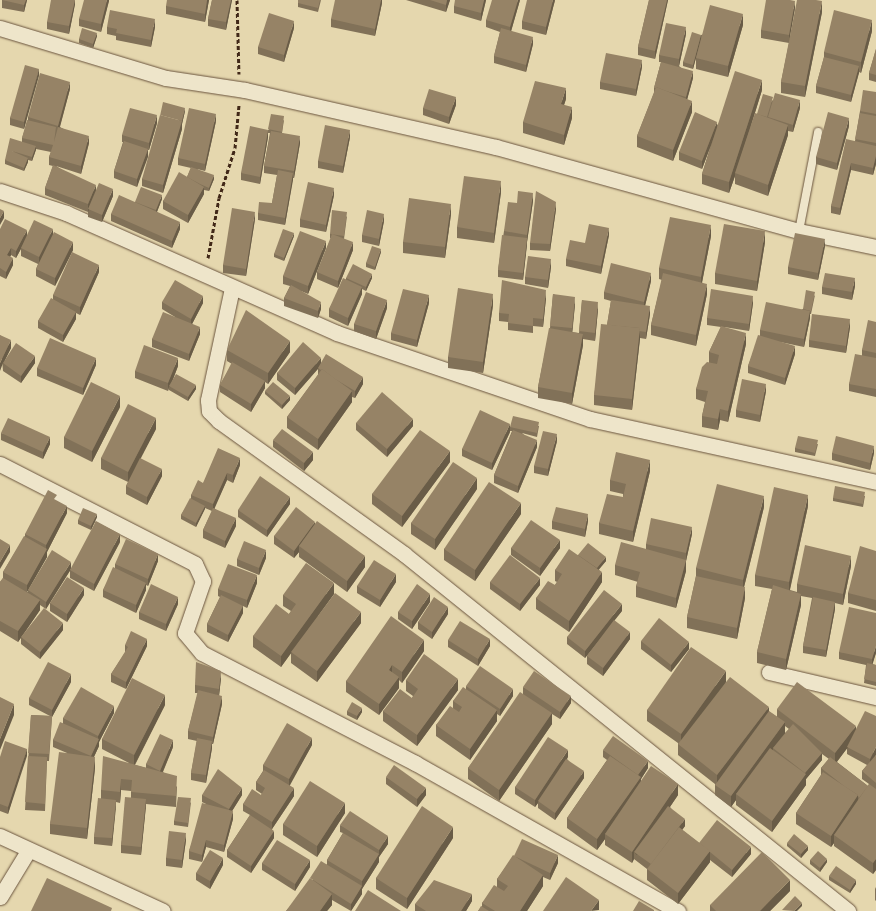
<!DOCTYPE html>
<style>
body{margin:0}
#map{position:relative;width:876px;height:911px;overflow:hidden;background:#e5d7ae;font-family:"IM FELL French Canon",serif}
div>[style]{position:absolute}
.path>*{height:3px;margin-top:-1.5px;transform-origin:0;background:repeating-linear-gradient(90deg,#412818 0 4px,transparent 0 6.5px)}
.roads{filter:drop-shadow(0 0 1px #6a543e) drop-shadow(0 0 1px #6a543e)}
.service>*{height:8px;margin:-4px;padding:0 4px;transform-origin:4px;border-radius:4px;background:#eee5ca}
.minor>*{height:15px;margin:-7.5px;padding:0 7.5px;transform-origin:7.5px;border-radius:7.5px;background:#eee5ca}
.wall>*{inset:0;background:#817158}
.shaded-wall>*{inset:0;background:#695c47}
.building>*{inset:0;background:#968366}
span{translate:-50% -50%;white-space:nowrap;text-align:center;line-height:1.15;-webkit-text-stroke:4px #eee5ca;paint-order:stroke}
</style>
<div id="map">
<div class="path">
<i style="left:237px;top:0;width:74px;rotate:88.5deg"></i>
<i style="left:208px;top:258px;width:61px;rotate:-79.6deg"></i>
<i style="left:219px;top:198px;width:52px;rotate:-72.3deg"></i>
<i style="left:235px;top:148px;width:43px;rotate:-84.7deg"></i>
</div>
<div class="roads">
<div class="service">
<i style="left:799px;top:231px;width:101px;rotate:-79.1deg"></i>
</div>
<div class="minor">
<i style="left:0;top:28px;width:173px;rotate:16.8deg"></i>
<i style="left:166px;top:78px;width:80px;rotate:8.6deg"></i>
<i style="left:245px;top:90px;width:257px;rotate:12.8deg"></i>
<i style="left:496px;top:147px;width:314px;rotate:15.5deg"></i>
<i style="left:799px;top:231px;width:79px;rotate:11.7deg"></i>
<i style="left:0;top:191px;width:70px;rotate:18.4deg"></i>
<i style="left:66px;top:213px;width:296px;rotate:23.9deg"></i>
<i style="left:337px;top:333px;width:267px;rotate:18.8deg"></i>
<i style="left:590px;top:419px;width:293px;rotate:12.4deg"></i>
<i style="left:232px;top:288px;width:115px;rotate:102.1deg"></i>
<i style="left:208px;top:400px;width:11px;rotate:85deg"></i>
<i style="left:209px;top:411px;width:14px;rotate:45deg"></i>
<i style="left:219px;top:421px;width:228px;rotate:35.7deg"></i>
<i style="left:404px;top:554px;width:570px;rotate:38.8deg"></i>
<i style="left:0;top:464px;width:219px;rotate:27.1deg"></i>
<i style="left:195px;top:564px;width:19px;rotate:65deg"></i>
<i style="left:203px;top:581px;width:55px;rotate:109.1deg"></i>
<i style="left:185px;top:633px;width:26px;rotate:50deg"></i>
<i style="left:202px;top:653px;width:240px;rotate:27.3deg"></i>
<i style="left:415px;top:763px;width:302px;rotate:29.4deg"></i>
<i style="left:769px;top:672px;width:110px;rotate:13.2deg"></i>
<i style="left:0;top:836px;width:179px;rotate:24.7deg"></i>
<i style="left:0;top:897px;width:54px;rotate:-58.7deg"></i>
</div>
</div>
<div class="wall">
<i style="clip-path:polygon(2px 0,27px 0,24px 12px,2px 8px)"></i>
<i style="clip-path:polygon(75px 0,75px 4px,69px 34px,47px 29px,47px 22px)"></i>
<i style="clip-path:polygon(109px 0,101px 32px,79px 26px,79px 19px)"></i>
<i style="clip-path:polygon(209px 0,205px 22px,166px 14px,166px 6px)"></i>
<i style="clip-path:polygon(212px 0,232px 0,226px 30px,208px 26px,208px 19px)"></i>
<i style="clip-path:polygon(321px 0,318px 12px,298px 7px,298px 3px)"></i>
<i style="clip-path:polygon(382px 0,382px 3px,375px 36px,331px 27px,331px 19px)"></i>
<i style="clip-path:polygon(406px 0,450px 0,446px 12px)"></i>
<i style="clip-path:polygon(486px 0,481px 21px,454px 13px,454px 6px)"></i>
<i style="clip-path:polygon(520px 0,511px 31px,533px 44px,526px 72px,494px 63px,494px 56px,500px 32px,486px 27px,486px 20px)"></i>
<i style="clip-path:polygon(555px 0,546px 35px,522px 29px,522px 21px)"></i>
<i style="clip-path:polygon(649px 0,668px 0,655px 59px,638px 55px,638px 47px)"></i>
<i style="clip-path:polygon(795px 8px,789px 39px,822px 12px,805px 97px,781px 93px,781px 82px,789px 43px,761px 38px,761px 30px)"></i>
<i style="clip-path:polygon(743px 25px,728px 77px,696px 69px,696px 58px,693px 69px,683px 66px,683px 62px,701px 35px)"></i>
<i style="clip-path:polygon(107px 27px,155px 27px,151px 47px,116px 40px,116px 36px,107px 34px)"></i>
<i style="clip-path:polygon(294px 28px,284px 62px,258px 54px,258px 47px)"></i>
<i style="clip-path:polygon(872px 31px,861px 73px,859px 72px,851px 102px,816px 93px,816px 86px,824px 57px,824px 52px)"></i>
<i style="clip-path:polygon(686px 34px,679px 66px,693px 78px,687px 99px,692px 112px,673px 161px,637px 147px,637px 136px,654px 93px,654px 88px,661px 62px,659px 62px,659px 55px)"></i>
<i style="clip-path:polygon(97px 36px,93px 48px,79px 43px,79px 39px)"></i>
<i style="clip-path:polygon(876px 49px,876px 82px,869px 80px,869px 73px)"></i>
<i style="clip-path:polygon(642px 67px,636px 96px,600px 89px,600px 82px)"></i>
<i style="clip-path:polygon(39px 69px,24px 129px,10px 125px,10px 118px)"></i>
<i style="clip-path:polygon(70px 89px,60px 127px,89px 143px,81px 174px,56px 166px,96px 192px,113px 196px,102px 222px,88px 217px,88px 211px,88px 212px,45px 195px,45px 188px,53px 166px,49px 165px,49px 157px,51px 152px,36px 149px,32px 161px,28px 160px,28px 162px,24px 171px,5px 164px,5px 160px,22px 142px,22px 138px,28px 120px,28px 117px)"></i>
<i style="clip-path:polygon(762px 90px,751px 126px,757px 114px,773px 100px,800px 108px,793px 132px,788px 131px,788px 135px,768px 196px,735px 184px,735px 176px,729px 193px,702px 184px,702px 174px,711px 145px,702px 169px,679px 160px,679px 152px,717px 125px)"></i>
<i style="clip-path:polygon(876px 92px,876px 164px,873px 175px,851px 170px,840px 215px,831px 213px,831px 206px,855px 141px,860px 111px)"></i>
<i style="clip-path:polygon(566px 99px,564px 105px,572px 118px,564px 145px,523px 133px,523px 122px)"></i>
<i style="clip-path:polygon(456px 105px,449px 124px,423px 115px,423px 108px)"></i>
<i style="clip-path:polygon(185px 111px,182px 124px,182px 129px,163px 193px,142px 186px,142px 179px)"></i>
<i style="clip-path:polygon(284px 120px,282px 133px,300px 143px,294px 178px,293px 178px,285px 225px,258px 220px,258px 213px,272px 203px,277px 175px,264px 173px,264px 166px,270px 133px,268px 133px,268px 137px,260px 184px,241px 180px,241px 173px,268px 130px)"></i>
<i style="clip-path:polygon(216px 121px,205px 171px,197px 169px,214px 179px,209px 191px,204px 190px,204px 194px,188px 223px,163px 209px,163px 201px,187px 177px,191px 168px,178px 165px,178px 158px)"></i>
<i style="clip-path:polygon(157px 123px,149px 150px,148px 150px,137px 187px,114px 178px,114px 171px,123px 142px,122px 142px,122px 135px)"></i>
<i style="clip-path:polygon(849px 126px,837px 170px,816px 164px,816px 157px)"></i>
<i style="clip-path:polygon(350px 137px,343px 173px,318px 168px,318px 161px)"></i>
<i style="clip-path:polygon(501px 192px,494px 243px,457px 238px,457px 227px)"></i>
<i style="clip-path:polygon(334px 195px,326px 232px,300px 227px,300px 219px)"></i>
<i style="clip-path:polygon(162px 199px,157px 212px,180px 229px,172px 248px,111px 221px,111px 214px,135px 202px)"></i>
<i style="clip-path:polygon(533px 201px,527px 242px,523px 280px,498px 277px,498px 270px,504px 231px,517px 203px)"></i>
<i style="clip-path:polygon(556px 209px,550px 251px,530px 250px,530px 243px)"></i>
<i style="clip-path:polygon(451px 214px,445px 258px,403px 253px,403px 242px)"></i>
<i style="clip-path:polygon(347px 216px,344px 239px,353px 250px,338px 288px,317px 279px,317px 272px,331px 238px,330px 238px,330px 234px)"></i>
<i style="clip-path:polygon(255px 219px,246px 276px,223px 273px,223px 265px)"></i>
<i style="clip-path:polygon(384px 221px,379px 246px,362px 242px,362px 235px)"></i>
<i style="clip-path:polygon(0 229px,27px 236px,53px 234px,73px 250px,55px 286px,36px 276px,36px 269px,38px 264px,21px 256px,21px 249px,16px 258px,11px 255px,10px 257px,13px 265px,6px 279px,0 276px)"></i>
<i style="clip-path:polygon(609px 235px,601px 274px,566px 266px,566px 259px)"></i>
<i style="clip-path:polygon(294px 236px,284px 261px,274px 257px,274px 254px)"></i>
<i style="clip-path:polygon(711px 236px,702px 282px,707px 294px,696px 346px,651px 335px,651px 325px,662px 280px,659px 279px,659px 268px)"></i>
<i style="clip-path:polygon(765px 242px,757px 291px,715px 284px,715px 273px)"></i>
<i style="clip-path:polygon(825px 246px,818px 280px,788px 274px,788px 267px)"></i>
<i style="clip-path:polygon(326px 248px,308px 294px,301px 291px,321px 309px,318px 318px,284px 306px,284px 298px,290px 286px,283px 284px,283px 276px)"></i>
<i style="clip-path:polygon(381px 252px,375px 270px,366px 267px,366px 263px)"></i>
<i style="clip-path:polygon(551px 267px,548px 288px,525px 284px,525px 277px)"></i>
<i style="clip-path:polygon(99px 272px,80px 315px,76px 313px,76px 319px,63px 342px,38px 328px,38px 321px,53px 299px,53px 295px)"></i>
<i style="clip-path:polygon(346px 278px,372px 278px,366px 291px,362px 289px,362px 294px,348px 326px,329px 317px,329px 309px,346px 279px)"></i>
<i style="clip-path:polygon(651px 281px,645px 306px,650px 314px,646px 339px,640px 338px,632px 410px,594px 405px,594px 395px,607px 325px,611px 301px,604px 299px,604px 292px)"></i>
<i style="clip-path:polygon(855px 286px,852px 300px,822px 294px,822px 287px)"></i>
<i style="clip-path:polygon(553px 294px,575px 304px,572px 332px,579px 333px,582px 300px,598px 309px,595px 341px,583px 339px,583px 345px,572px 404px,538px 398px,538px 387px,550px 328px)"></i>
<i style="clip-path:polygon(815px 295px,811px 314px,810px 314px,810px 318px,804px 347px,780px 342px,795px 354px,785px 385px,748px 373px,748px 366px,760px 335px,760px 330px,803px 309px)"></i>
<i style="clip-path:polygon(546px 298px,543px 327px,533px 326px,533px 333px,508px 330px,508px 322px,499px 321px,499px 313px)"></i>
<i style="clip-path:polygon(162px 302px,203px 303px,192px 324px,200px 334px,189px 361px,152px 347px,152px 339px,175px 317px,162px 309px)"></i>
<i style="clip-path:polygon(429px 303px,417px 347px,391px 340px,391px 333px)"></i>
<i style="clip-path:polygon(753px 303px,749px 331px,724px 327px,746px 344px,728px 422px,720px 420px,718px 430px,702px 427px,702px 416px,705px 402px,696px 399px,696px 389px,709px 363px,709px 352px,721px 327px,707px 325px,707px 318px)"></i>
<i style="clip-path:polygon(493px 305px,483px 373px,448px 368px,448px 357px)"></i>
<i style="clip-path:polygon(387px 308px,376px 339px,354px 331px,354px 324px)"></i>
<i style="clip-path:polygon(876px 322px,876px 397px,849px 391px,849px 384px,862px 355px,862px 350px)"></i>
<i style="clip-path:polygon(850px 327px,846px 353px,809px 347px,809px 340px)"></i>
<i style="clip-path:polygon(0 335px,11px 348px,5px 360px,35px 363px,21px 383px,3px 371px)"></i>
<i style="clip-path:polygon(227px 350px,290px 352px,268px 384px,265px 382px,265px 388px,251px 412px,220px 392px,220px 385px,232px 364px,227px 361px)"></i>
<i style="clip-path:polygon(321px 363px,363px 384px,355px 398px,352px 397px,352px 402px,318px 450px,287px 428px,287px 417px,318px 375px,318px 369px,295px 395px,277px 380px,277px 373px)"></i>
<i style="clip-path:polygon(96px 365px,83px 395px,37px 376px,37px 368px)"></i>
<i style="clip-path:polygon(178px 366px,172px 382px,196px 389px,188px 401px,169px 390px,169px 388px,168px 391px,135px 378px,135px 371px)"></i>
<i style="clip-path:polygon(265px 391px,290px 400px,282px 409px,265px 394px)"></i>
<i style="clip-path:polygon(766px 391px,760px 422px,736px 417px,736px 410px)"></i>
<i style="clip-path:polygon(120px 407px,92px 462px,64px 448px,64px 437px)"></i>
<i style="clip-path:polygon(356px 423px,413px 426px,387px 457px,356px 430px)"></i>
<i style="clip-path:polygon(539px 426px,537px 437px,522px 433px,537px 447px,518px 493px,494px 483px,494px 475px,512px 431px,510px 431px,510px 427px)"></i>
<i style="clip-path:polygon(156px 429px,140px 458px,162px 476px,147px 505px,126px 494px,126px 486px,128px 482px,101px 469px,101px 458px)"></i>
<i style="clip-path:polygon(510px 432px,492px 470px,462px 456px,462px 449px)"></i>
<i style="clip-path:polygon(1px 433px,50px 444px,43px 459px,1px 440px)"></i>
<i style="clip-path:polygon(273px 440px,313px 460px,304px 471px,273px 447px)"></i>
<i style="clip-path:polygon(557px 441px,548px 476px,534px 473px,534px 466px)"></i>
<i style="clip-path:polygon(818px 444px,815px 456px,795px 452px,795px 448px)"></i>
<i style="clip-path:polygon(832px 453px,874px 453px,870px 470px,832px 460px)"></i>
<i style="clip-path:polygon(450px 462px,402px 527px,372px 504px,372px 494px)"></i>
<i style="clip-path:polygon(240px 465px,233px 483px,227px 480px,214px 508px,236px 526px,225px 548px,203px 538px,203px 530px,212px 511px,205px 508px,196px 527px,181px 519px,181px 515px,191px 499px,191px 495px,203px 483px)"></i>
<i style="clip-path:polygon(650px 471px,633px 542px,599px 534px,599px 523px,623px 497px,623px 494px,610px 491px,610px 480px)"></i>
<i style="clip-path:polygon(477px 489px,435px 550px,411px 534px,411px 523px)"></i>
<i style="clip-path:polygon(865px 496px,863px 507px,833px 501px,833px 498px)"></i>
<i style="clip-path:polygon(290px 504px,267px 537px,238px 517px,238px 510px)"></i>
<i style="clip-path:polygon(808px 506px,790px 590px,797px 592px,797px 584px,851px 566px,843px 605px,835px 603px,835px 609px,826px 657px,803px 653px,803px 646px,812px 598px,801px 596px,801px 605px,786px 670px,757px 663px,757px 652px,772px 589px,755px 586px,755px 575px)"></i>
<i style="clip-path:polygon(764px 507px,744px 587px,745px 598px,737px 639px,687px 628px,687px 617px,696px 576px,696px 568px)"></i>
<i style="clip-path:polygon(67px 513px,47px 552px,47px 557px,27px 592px,28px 592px,28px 590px,71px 569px,46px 609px,40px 605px,40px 610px,18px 642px,0 631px,0 582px,3px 578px,3px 572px,25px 536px,25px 534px)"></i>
<i style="clip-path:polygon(521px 514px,475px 581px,444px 560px,444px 549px)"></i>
<i style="clip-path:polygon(97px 517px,91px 530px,78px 524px,78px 520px)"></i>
<i style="clip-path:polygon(552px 521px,588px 521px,585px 537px,552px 529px)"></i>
<i style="clip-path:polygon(315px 524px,365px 567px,347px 592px,299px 557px,299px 552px,294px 558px,274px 544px,274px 536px)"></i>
<i style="clip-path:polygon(692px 534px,686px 561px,686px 571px,676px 608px,636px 597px,636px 586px,638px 582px,615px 575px,615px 565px,646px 549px,646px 544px)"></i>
<i style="clip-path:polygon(120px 542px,94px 591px,70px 578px,70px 570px)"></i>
<i style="clip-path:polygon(511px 548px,560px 548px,540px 576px,511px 555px)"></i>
<i style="clip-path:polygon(876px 551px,876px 611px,848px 603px,848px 593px)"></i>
<i style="clip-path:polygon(578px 555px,606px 561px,599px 569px,602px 582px,569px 632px,536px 609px,536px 598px,555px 585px,557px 582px,555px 581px,555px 570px)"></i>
<i style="clip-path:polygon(266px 558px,259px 575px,237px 566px,237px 559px)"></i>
<i style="clip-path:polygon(158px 561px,148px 586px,146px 585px,146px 590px,136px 613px,103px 597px,103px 590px,115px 568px,115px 564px)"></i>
<i style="clip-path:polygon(396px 582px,380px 607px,357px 593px,357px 586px)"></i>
<i style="clip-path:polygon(490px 582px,540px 585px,520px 611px,490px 589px)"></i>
<i style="clip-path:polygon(257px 583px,247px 608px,243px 606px,243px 613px,228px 642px,207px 632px,207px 624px,220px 597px,218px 596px,218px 589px)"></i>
<i style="clip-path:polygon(334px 594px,318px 616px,361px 623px,317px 682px,291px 663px,291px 653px,281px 667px,253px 647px,253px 636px,289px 614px,291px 611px,283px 606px,283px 595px)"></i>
<i style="clip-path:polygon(84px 595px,67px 622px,50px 611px,50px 603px)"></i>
<i style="clip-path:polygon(430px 602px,412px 629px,398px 619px,398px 612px)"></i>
<i style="clip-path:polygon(178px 604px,166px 631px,139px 619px,139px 612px)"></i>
<i style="clip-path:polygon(622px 611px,614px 620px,630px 639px,603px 676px,587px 664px,587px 656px,601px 638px,585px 658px,567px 644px,567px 637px)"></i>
<i style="clip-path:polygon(448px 614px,432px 639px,418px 629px,418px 622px)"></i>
<i style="clip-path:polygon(63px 630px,40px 659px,21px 644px,21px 637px)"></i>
<i style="clip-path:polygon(448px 640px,490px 646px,478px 666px,448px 647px)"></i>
<i style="clip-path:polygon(641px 641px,689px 649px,671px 672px,641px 649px)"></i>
<i style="clip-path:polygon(125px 645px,147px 646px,126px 689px,111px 682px,111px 674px,125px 653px)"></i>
<i style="clip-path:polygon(424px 651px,402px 683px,399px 680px,399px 688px,379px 715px,346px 692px,346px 681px)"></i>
<i style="clip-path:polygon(839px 652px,876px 653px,872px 664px,876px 665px,876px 686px,864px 683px,866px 665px,839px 659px)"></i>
<i style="clip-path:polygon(221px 678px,219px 695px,222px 704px,213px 744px,212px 744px,212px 748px,206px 783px,191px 780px,191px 773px,197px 741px,188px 739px,188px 731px,198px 693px,195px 693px,195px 685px)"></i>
<i style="clip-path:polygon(406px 680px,458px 690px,417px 746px,383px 721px,383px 711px,412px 698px,413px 696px,406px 691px)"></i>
<i style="clip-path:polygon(71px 682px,52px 717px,49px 761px,47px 761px,45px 811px,25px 810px,31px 715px,50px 716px,29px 705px,29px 698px)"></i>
<i style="clip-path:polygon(evenodd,726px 682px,777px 717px,777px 709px,856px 730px,876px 757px,876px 870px,873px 874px,834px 846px,834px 843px,831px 847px,796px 824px,796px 813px,821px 775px,821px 768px,829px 759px,822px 754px,822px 760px,806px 779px,806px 785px,772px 832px,736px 805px,736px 800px,731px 807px,715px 795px,715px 784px,678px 755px,678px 743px,647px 721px,647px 710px,726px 682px,785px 726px,789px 729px,785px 733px,785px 726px,726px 682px,847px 748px,847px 754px,867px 765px,862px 771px,862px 779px,869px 784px,868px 786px,837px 762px,847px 748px)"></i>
<i style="clip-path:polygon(466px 686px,513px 696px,500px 716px,497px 714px,497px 721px,470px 760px,436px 736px,436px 725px,453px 708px,453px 701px,466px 689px)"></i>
<i style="clip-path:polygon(523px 687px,571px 703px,560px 719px,552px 714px,552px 724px,499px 801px,468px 779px,468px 768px,523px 694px)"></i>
<i style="clip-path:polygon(165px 705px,135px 765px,146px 768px,146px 764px,173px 747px,163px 772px,177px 787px,176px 807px,146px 804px,141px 855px,121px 853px,121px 845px,131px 797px,131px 791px,121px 790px,120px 803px,116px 802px,112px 846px,94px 844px,94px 837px,101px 798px,101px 790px,129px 763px,102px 749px,102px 739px)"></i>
<i style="clip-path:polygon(347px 711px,362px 712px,357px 720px,347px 715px)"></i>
<i style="clip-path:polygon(114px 713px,99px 742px,99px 746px,94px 757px,95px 768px,87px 839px,50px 834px,50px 824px,67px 753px,53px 747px,53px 740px,63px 723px,63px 718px)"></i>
<i style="clip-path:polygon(312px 745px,289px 785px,294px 796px,272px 829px,274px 838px,251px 873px,227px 857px,227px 850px,250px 815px,243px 811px,243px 804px,261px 795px,262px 794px,256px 790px,256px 782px,263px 771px,263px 765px)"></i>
<i style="clip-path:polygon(27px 749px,8px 814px,0 811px,0 757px)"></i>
<i style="clip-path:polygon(603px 750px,648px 768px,641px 779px,641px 781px,678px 795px,670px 807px,685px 826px,682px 830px,699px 843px,751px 854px,732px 877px,710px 860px,710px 862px,678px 904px,647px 880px,647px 869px,634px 859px,632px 863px,605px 845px,605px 839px,597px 850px,567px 828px,567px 818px,607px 760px,603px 757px)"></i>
<i style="clip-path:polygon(568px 757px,567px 759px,584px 778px,555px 820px,538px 808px,538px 803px,535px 807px,515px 794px,515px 787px)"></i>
<i style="clip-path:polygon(386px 777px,426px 795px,417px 807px,386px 784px)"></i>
<i style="clip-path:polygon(202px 795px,242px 795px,232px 811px,233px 819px,224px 852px,206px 847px,202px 862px,189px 859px,189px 851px,206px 804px,202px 802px)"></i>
<i style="clip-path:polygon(191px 802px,188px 827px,174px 825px,174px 821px)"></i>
<i style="clip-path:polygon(345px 813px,317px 857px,283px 835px,283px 824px)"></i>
<i style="clip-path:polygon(340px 825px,388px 844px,379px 857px,379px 862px,362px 889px,362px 888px,362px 894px,351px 911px,332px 900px,332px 905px,327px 911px,286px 911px,327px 864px,327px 860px,343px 833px,340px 832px)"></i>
<i style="clip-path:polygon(453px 838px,407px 909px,376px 889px,376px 878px)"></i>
<i style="clip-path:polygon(186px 840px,182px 868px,166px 866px,166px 858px)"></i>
<i style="clip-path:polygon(787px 843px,808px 850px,801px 858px,787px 846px)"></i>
<i style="clip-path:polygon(514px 856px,558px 863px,550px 880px,543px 877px,543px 886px,527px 911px,478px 911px,482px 906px,482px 903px,497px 887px,497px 879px)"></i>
<i style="clip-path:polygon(810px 860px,827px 862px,820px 872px,810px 864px)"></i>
<i style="clip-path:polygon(262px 863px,310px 867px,295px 891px,262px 870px)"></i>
<i style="clip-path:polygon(223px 865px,210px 889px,196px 880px,196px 873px)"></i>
<i style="clip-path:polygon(829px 876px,856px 884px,850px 893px,829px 880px)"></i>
<i style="clip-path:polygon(876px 887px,876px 901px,875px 900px,875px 889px)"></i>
<i style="clip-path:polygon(790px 891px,770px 911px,710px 911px,710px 905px)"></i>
<i style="clip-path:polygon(472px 901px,466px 911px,415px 911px,415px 904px)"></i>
</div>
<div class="shaded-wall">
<i style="clip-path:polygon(26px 0,27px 0,24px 12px,24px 5px)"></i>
<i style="clip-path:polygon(75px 0,75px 4px,69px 34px,69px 26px)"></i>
<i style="clip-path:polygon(107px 0,109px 0,109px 1px,101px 32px,101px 24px)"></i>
<i style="clip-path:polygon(207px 0,209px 0,205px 22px,205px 14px)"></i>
<i style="clip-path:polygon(231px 0,232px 0,226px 30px,226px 22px)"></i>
<i style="clip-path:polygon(381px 0,382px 0,382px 3px,375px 36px,375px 29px)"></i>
<i style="clip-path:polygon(447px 0,450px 0,446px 12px,446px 5px)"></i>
<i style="clip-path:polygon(484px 0,486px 0,481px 21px,481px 13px)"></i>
<i style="clip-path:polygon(518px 0,520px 0,510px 35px,510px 27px)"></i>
<i style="clip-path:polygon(553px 0,555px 0,546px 35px,546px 27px)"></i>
<i style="clip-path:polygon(667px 0,668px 0,655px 59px,655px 51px)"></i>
<i style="clip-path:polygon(795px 1px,795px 8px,789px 43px,789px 35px)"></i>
<i style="clip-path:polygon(822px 1px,822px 12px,805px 97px,805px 86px)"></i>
<i style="clip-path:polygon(743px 14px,743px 25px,728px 77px,728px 66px)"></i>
<i style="clip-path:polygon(155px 19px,155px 27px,151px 47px,151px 40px)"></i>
<i style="clip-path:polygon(872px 20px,872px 31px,861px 73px,861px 62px)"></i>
<i style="clip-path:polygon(294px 21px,294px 28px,284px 62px,284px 55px)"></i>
<i style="clip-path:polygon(686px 27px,686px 34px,679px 66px,679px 59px)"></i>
<i style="clip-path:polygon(97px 33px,97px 36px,93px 48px,93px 44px)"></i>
<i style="clip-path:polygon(701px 35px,701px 39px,693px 69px,693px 65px)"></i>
<i style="clip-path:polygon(533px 37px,533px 44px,526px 72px,526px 65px)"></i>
<i style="clip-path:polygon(642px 60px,642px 67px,636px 96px,636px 89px)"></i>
<i style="clip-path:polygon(859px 66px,859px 73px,851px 102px,851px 95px)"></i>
<i style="clip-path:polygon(39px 69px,39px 76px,24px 129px,24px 122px)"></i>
<i style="clip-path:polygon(693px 71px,693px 78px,686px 104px,686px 97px)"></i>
<i style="clip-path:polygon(762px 80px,762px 90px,736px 173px,735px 173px,735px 176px,729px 193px,729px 182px)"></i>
<i style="clip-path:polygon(70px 82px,70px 89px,58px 133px,58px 126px)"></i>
<i style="clip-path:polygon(566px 88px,566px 99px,561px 114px,561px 104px)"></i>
<i style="clip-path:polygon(456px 97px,456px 105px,449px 124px,449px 117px)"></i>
<i style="clip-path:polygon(800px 100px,800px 108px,793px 132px,793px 125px)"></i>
<i style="clip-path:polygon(692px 101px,692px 112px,673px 161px,673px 150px)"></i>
<i style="clip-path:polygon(572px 107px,572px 118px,564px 145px,564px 135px)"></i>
<i style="clip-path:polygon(185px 108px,185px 111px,182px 124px,182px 129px,163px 193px,163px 185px)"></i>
<i style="clip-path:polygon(216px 114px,216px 121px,205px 171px,205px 164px)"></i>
<i style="clip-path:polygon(157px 115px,157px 123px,149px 150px,149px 143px)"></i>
<i style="clip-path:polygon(849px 118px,849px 126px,837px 170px,837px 163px)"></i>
<i style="clip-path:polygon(717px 122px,717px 129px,702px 169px,702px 161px)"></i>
<i style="clip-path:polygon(788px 125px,788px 135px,768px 196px,768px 185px)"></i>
<i style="clip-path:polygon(268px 130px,268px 137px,260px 184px,260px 177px)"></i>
<i style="clip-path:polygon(350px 130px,350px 137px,343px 173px,343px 166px)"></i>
<i style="clip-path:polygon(89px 136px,89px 143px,81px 174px,81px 166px)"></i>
<i style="clip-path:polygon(300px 136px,300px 143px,294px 178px,294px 171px)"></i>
<i style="clip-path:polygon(36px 146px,36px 150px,32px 161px,32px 157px)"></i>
<i style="clip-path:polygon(148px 149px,148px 157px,137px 187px,137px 179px)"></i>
<i style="clip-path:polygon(876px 156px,876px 164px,873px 175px,873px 168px)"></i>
<i style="clip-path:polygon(28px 158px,28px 162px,24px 171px,24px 168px)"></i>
<i style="clip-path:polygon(851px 163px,851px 170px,840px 215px,840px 208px)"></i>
<i style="clip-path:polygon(293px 173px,293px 180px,285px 225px,285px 218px)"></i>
<i style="clip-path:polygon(214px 175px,214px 179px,209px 191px,209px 188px)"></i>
<i style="clip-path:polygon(501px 181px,501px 192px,494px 243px,494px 233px)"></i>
<i style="clip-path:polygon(96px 185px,96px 192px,88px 212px,88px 204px)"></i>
<i style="clip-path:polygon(204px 187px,204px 194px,188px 223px,188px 215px)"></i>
<i style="clip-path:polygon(334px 188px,334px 195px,326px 232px,326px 225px)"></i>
<i style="clip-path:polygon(113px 189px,113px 196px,102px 222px,102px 215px)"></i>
<i style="clip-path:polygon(533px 193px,533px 201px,527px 242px,527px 235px)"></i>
<i style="clip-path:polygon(162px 195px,162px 199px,156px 214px,156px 210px)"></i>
<i style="clip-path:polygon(556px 202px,556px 209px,550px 251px,550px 244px)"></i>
<i style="clip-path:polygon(451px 204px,451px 214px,445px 258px,445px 247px)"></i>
<i style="clip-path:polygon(4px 211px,4px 218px,0 225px,0 218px)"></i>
<i style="clip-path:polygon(255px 212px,255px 219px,246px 276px,246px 269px)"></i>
<i style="clip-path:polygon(384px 214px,384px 221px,379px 246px,379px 239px)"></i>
<i style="clip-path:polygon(180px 222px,180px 229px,172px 248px,172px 241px)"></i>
<i style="clip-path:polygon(711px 225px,711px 236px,701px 288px,701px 277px)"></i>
<i style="clip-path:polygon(609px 228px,609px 235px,601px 274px,601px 266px)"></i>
<i style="clip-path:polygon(53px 229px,53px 236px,39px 264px,39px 257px)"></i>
<i style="clip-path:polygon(27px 230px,27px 237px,16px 258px,16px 251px)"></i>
<i style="clip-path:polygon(765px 231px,765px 242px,757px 291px,757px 281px)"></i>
<i style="clip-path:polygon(294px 233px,294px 236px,284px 261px,284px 258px)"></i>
<i style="clip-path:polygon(527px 238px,527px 245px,523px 280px,523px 273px)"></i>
<i style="clip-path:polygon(825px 239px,825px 246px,818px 280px,818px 273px)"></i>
<i style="clip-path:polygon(326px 241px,326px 248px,308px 294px,308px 286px)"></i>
<i style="clip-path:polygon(73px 242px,73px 250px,55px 286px,55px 278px)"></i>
<i style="clip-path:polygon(353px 242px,353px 250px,338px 288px,338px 281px)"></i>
<i style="clip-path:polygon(11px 248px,11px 255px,7px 263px,7px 255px)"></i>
<i style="clip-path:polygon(381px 249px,381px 252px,375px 270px,375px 267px)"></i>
<i style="clip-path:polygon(13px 258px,13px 265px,6px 279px,6px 272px)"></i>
<i style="clip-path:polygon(551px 259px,551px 267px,548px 288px,548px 280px)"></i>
<i style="clip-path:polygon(99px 265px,99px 272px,80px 315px,80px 307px)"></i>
<i style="clip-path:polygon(651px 273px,651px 281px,644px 310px,644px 302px)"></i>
<i style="clip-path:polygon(372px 274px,372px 278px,366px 291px,366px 287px)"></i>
<i style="clip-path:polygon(855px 278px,855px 286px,852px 300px,852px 292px)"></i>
<i style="clip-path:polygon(707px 284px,707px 294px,696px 346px,696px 335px)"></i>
<i style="clip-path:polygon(362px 287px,362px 294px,348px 326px,348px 318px)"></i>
<i style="clip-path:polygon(546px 290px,546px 298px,543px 327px,543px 319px)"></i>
<i style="clip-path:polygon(493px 294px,493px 305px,483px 373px,483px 362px)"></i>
<i style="clip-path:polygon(429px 295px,429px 303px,417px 347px,417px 340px)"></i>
<i style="clip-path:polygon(203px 296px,203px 303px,191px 326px,191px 319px)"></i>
<i style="clip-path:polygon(753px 296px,753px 303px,749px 331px,749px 324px)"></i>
<i style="clip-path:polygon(575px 297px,575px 304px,572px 336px,572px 328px)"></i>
<i style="clip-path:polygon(387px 300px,387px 308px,376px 339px,376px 331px)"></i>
<i style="clip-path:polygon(321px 302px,321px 309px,318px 318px,318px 311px)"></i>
<i style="clip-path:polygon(598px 302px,598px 309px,595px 341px,595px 333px)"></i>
<i style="clip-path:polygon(650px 306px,650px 314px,646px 339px,646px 332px)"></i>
<i style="clip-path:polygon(810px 311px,810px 318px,804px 347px,804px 339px)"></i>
<i style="clip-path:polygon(76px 312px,76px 319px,63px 342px,63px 335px)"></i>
<i style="clip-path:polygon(850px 319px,850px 327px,846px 353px,846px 346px)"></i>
<i style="clip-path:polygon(200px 327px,200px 334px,189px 361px,189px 354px)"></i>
<i style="clip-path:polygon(640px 328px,640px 339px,632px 410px,632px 399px)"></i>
<i style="clip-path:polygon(746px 333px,746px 344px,728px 422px,728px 411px)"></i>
<i style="clip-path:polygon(583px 334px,583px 345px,572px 404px,572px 393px)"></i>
<i style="clip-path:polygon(11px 340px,11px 348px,3px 364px,3px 363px,0 371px,0 363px)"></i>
<i style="clip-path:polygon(290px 341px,290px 352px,268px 384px,268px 373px)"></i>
<i style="clip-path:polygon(795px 346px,795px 354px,785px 385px,785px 378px)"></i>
<i style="clip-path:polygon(35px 356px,35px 363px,21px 383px,21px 376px)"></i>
<i style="clip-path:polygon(96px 358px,96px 365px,83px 395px,83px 388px)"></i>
<i style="clip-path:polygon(178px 358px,178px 366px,170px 387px,169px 386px,168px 391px,168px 383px)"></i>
<i style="clip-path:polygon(321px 358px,321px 365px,295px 395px,295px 388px)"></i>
<i style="clip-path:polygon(363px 377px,363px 384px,355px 398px,355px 391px)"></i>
<i style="clip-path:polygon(265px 381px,265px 388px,251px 412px,251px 404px)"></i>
<i style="clip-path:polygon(766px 384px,766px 391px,760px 422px,760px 415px)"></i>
<i style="clip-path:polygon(196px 385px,196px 389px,188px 401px,188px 397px)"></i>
<i style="clip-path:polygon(352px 391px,352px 402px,318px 450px,318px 439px)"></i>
<i style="clip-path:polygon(120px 396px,120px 407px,92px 462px,92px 451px)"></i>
<i style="clip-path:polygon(290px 396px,290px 400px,282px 409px,282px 405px)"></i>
<i style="clip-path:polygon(720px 409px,720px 420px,718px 430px,718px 419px)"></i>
<i style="clip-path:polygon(156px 418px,156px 429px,128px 483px,128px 472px)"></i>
<i style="clip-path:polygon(413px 419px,413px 426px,387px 457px,387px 449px)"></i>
<i style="clip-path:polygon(510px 424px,510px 432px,492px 470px,492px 463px)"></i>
<i style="clip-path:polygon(557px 434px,557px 441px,548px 476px,548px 469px)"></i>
<i style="clip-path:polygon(50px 437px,50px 444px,43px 459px,43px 452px)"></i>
<i style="clip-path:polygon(537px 440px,537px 447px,518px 493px,518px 486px)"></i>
<i style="clip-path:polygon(874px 446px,874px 453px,870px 470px,870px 463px)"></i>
<i style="clip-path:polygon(450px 451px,450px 462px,402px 527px,402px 516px)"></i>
<i style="clip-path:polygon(313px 452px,313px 460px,304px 471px,304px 463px)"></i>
<i style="clip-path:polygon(240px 458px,240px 465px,233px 483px,233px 475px)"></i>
<i style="clip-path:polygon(650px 460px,650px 471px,633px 542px,633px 531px)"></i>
<i style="clip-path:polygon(162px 469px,162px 476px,147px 505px,147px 497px)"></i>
<i style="clip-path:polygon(227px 473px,227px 480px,213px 512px,213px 504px)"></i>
<i style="clip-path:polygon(477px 478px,477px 489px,435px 550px,435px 539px)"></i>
<i style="clip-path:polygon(808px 495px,808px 506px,789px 593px,789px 582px)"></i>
<i style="clip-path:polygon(764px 496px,764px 507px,743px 591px,743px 580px)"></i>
<i style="clip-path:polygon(290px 497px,290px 504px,267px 537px,267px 530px)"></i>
<i style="clip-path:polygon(521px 503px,521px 514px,475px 581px,475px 570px)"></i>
<i style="clip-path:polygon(67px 506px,67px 513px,47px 552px,47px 557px,27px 592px,27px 585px,46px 550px,46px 545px)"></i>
<i style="clip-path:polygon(205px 506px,205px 509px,196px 527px,196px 523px)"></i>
<i style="clip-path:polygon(97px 514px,97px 517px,91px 530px,91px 526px)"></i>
<i style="clip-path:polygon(588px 514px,588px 521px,585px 537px,585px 529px)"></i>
<i style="clip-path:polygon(236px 518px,236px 526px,225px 548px,225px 541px)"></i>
<i style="clip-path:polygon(315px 522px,315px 529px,299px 546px,299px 552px,294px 558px,294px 551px)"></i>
<i style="clip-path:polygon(692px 527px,692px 534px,686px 561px,686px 553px)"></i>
<i style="clip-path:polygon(120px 534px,120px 542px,94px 591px,94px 584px)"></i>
<i style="clip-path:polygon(560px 540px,560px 548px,540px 576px,540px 568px)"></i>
<i style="clip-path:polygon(10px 545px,10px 552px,0 569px,0 562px)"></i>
<i style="clip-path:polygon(266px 550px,266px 558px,259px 575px,259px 568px)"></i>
<i style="clip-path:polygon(158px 554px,158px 561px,148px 586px,148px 579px)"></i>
<i style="clip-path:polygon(365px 556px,365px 567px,347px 592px,347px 581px)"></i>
<i style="clip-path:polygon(851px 556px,851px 566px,843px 605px,843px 594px)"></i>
<i style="clip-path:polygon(606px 557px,606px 561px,596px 573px,596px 569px)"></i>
<i style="clip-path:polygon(686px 560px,686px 571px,676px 608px,676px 598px)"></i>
<i style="clip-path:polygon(71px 562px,71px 569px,46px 609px,46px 602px)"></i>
<i style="clip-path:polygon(602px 572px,602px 582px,569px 632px,569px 621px)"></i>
<i style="clip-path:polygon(396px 574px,396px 582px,380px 607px,380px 600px)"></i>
<i style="clip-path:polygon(257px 575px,257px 583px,247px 608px,247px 600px)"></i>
<i style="clip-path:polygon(540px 578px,540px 585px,520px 611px,520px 604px)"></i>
<i style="clip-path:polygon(146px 583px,146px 590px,136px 613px,136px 605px)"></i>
<i style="clip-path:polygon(334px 583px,334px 594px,281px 667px,281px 656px)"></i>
<i style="clip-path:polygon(745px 587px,745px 598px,737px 639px,737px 628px)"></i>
<i style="clip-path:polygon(84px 588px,84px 595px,67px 622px,67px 614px)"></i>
<i style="clip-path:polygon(430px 594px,430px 602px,412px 629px,412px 621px)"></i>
<i style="clip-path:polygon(801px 594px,801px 605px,786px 670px,786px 659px)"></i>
<i style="clip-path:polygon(178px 597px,178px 604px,166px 631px,166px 624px)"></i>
<i style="clip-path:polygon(40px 600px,40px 610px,18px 642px,18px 631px)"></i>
<i style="clip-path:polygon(835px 602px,835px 609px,826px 657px,826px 650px)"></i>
<i style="clip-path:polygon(622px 604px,622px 611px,585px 658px,585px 651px)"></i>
<i style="clip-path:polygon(243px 606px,243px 613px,228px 642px,228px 635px)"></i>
<i style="clip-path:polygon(448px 607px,448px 614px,432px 639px,432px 632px)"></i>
<i style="clip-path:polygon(361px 612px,361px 623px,317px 682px,317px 671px)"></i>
<i style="clip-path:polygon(63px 623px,63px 630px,40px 659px,40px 652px)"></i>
<i style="clip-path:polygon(630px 632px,630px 639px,603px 676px,603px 668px)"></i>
<i style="clip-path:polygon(147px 639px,147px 646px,126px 689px,126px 682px)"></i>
<i style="clip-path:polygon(490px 639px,490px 646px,478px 666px,478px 659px)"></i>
<i style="clip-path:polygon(424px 640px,424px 651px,402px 683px,402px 672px)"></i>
<i style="clip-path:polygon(689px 642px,689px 649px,671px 672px,671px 665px)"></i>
<i style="clip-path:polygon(876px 646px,876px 653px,872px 666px,872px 659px)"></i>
<i style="clip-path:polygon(392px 665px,392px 676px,389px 670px)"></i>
<i style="clip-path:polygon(221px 671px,221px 678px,219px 696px,219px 689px)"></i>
<i style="clip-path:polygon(726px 671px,726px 682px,681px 745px,681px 734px)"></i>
<i style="clip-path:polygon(71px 674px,71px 682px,52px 717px,52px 710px)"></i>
<i style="clip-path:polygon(399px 677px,399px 688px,379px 715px,379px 704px)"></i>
<i style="clip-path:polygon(458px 679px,458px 690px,417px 746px,417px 735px)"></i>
<i style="clip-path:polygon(513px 689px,513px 696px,500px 716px,500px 709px)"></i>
<i style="clip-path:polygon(165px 695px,165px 705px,134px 766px,134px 755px)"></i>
<i style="clip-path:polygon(222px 696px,222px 704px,213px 744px,213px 737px)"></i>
<i style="clip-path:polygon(571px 696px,571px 703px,560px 719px,560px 712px)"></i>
<i style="clip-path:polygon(14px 704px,14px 715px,0 750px,0 739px)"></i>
<i style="clip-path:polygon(114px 706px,114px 713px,99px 742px,99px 746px,91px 763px,91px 756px,98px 741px,98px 736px)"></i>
<i style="clip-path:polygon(769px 707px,769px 718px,717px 785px,717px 775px)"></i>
<i style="clip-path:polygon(362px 708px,362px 712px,357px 720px,357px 716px)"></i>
<i style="clip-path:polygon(497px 710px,497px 721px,470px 760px,470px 749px)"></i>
<i style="clip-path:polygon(552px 713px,552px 724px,499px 801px,499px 790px)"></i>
<i style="clip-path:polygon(785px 722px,785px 733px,773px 748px,773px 750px,736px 794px,736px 800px,731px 807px,731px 796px)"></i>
<i style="clip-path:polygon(856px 726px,856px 737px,835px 764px,835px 753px)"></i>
<i style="clip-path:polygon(312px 738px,312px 745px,289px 787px,289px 779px)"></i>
<i style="clip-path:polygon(173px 740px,173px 747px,160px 778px,160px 771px)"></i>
<i style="clip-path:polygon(212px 741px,212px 748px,206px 783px,206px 775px)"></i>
<i style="clip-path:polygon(876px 747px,876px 755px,870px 766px,870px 759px)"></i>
<i style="clip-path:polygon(27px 749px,27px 756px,8px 814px,8px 807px)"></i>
<i style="clip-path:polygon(568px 750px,568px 757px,539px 802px,538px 801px,538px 803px,535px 807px,535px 800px)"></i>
<i style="clip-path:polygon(822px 753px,822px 760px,806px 779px,806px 785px,772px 832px,772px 821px,804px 774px)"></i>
<i style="clip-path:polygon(95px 757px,95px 768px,87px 839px,87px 828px)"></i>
<i style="clip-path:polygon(648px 761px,648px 768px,641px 779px,641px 788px,605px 834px,605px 839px,597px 850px,597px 839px,638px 781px,638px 775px)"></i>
<i style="clip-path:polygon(584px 771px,584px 778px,555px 820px,555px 813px)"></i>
<i style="clip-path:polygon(121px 779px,121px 790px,120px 803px,120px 792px)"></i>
<i style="clip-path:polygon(678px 784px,678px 795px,637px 855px,634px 852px,634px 859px,632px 863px,632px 852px)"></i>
<i style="clip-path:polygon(242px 788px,242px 795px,229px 816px,229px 809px)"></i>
<i style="clip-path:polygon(294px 788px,294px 796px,272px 829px,272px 822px)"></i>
<i style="clip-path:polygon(426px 788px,426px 795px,417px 807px,417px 799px)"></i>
<i style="clip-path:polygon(858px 795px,858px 806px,834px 835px,834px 843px,831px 847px,831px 836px)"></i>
<i style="clip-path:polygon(146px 799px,146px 806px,141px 855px,141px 847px)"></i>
<i style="clip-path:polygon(116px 800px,116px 807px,112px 846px,112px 838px)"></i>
<i style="clip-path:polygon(345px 803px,345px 813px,317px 857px,317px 846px)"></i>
<i style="clip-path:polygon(233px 811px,233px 819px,224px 852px,224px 845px)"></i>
<i style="clip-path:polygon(685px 819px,685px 826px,651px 872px,651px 865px)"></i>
<i style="clip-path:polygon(453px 827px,453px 838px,407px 909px,407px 898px)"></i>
<i style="clip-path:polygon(274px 831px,274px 838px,251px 873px,251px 866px)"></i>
<i style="clip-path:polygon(186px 833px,186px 840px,182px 868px,182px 860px)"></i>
<i style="clip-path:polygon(388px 836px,388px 844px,379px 857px,379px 850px)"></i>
<i style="clip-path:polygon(206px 840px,206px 847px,202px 862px,202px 855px)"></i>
<i style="clip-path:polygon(808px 846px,808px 850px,801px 858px,801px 854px)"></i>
<i style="clip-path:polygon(751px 847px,751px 854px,732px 877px,732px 870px)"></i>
<i style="clip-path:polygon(710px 851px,710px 862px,678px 904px,678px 893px)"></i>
<i style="clip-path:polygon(379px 854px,379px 862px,362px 889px,362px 881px)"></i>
<i style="clip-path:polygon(558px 855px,558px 863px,550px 880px,550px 873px)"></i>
<i style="clip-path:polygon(223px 858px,223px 865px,210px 889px,210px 881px)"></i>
<i style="clip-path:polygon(827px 859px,827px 862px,820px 872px,820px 868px)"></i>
<i style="clip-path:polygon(876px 859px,876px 870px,873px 874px,873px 863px)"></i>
<i style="clip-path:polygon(310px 860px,310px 867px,295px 891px,295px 884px)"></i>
<i style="clip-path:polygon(543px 875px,543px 886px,527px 911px,520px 911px)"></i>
<i style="clip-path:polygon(790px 880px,790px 891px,770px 911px,760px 911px)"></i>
<i style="clip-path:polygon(856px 880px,856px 884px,850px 893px,850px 890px)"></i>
<i style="clip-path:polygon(362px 886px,362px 894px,351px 911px,351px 904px)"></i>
<i style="clip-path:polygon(332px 894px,332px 905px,327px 911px,320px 911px)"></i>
<i style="clip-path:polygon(472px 894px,472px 901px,466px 911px,461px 911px)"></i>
<i style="clip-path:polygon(599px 900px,599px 910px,591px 911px)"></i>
<i style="clip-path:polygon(802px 903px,802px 906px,797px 911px,794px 911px)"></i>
</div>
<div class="building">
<i style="clip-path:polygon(2px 0,26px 0,24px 5px)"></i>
<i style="clip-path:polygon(51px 0,75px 0,69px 26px,47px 22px)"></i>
<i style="clip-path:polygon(84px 0,107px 0,101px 24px,79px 19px)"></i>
<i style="clip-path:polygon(167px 0,207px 0,205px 14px,166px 6px)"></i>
<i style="clip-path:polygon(212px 0,231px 0,226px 22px,208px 19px)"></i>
<i style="clip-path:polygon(298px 0,320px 0,318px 8px,298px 3px)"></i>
<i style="clip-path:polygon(335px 0,381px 0,375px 29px,331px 19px)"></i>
<i style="clip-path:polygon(430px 0,447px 0,446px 5px)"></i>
<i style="clip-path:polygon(455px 0,484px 0,481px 13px,454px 6px)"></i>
<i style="clip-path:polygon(492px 0,518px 0,510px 27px,486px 20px)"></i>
<i style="clip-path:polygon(527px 0,553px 0,546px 27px,522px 21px)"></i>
<i style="clip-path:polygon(649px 0,667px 0,655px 51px,638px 47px)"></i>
<i style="clip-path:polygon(766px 0,790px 0,795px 1px,789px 35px,761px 30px)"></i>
<i style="clip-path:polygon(797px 0,816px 0,822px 1px,805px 86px,781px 82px)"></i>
<i style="clip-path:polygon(710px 5px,743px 14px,728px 66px,696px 58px)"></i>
<i style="clip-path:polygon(110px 10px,155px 19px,151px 40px,116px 33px,117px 29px,107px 27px)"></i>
<i style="clip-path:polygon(834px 10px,872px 20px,861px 62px,824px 52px)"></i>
<i style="clip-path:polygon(269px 13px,294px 21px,284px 55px,258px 47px)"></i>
<i style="clip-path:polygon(666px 23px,686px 27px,679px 59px,659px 55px)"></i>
<i style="clip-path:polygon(82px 28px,97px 33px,93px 44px,79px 39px)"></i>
<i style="clip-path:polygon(501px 28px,533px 37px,526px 65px,494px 56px)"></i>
<i style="clip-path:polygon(692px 32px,701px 35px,693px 65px,683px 62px)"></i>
<i style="clip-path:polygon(876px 49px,876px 75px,869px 73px)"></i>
<i style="clip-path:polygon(606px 53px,642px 60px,636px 89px,600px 82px)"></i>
<i style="clip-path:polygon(824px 57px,859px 66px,851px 95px,816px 86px)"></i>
<i style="clip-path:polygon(661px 62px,693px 71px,686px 97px,666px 91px,656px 87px,656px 88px,654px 88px)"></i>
<i style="clip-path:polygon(25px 65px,39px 69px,24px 122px,10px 118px)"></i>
<i style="clip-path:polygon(735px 71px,762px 80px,729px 182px,702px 174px)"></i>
<i style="clip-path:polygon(40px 73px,70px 82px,58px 126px,28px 117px)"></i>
<i style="clip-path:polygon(535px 81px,566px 88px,561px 104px,572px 107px,564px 135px,523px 122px)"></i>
<i style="clip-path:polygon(656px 87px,692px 101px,673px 150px,637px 136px)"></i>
<i style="clip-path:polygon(429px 89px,456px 97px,449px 117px,423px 108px)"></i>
<i style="clip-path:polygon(863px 90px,876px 92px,876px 114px,860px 111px)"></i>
<i style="clip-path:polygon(775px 93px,800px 100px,793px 125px,768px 117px)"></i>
<i style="clip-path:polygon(763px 94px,773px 97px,767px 117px,757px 114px)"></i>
<i style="clip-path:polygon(163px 102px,185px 108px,182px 121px,160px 115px,160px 116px)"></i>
<i style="clip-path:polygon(130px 108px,157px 115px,149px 143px,122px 135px)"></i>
<i style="clip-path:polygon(189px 108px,216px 114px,205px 164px,178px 158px)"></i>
<i style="clip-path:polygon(695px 112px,717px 122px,702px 161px,679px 152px)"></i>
<i style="clip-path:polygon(828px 112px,849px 118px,837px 163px,816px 157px)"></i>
<i style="clip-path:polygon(755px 113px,788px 125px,768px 185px,735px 173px)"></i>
<i style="clip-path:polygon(860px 113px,876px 116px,876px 143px,855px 139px)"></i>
<i style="clip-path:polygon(271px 114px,284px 116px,282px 132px,268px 129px)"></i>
<i style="clip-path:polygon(160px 115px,182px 121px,163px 185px,142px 179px)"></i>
<i style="clip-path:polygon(27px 120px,56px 127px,54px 142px,58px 127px,89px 136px,81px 166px,49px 157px,53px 145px,22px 138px)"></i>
<i style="clip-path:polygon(325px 125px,350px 130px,343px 166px,318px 161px)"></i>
<i style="clip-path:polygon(250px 126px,268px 130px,260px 177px,241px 173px)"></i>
<i style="clip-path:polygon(271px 131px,300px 136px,294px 171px,264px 166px)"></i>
<i style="clip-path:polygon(10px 138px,36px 146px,32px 157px,12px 151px,28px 158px,24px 168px,5px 160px)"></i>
<i style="clip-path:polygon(846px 139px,876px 146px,876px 156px,873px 168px,851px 163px,840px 208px,831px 206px)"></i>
<i style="clip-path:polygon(124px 141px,148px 149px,137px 179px,114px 171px)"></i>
<i style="clip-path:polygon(53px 165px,96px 185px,88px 204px,45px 188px)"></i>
<i style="clip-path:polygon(191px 167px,214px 175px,209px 188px,200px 184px,187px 177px)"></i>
<i style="clip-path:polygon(278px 170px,293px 173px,285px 218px,258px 213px,259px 202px,272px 203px)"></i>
<i style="clip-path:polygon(179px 172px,204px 187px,188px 215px,163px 201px)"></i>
<i style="clip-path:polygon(464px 176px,501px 181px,494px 233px,457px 227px)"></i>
<i style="clip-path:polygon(308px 182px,334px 188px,326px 225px,300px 219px)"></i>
<i style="clip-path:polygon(99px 183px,113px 189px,102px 215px,88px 209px)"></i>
<i style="clip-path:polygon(141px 187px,162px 195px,156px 210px,135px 202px)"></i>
<i style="clip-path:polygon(518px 191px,533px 193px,527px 235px,504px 231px,508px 202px,517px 203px)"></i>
<i style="clip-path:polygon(536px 191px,556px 202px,550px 244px,530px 243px)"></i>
<i style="clip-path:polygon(119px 195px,180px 222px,172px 241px,111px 214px)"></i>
<i style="clip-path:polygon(409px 198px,451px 204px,445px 247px,403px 242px)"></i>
<i style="clip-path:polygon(232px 208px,255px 212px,246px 269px,223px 265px)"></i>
<i style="clip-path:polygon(0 209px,4px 211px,0 218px)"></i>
<i style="clip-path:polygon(332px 210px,347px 212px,344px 236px,330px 234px)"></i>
<i style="clip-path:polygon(367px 210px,384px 214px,379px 239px,362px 235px)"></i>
<i style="clip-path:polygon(670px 217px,711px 225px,701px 277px,659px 268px)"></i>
<i style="clip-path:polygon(5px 219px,27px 230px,16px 251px,11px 248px,7px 255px,13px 258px,6px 272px,0 268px,0 229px)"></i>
<i style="clip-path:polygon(34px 220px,53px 229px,39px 257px,21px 248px)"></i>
<i style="clip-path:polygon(589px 224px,609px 228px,601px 266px,566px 259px,570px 240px,585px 243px)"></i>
<i style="clip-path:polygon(724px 224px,765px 231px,757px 281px,715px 273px)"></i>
<i style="clip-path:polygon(283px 229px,294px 233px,284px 258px,274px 254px)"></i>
<i style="clip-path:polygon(300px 231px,326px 241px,308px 286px,283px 276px)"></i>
<i style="clip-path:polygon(54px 232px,73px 242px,55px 278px,36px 269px)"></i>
<i style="clip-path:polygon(795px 233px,825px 239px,818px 273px,788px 267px)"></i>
<i style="clip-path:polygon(332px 234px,353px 242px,338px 281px,317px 272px)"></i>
<i style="clip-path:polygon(502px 235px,527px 238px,523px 273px,498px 270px)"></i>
<i style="clip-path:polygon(372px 246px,381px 249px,375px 267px,366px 263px)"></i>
<i style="clip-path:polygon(72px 252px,99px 265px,80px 307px,53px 295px)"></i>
<i style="clip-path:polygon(528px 256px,551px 259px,548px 280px,525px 277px)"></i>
<i style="clip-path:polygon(611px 263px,651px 273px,644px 302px,604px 292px)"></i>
<i style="clip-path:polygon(353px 264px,372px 274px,366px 287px,346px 278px)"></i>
<i style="clip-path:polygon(663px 273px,707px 284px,696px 335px,651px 325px)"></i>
<i style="clip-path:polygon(825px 273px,855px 278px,852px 292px,822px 287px)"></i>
<i style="clip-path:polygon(343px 278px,362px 287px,348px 318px,329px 309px)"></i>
<i style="clip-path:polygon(175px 280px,203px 296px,191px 319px,162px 302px)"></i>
<i style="clip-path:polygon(502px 280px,546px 290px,543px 319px,533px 318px,533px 326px,508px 323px,509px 314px,499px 313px)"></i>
<i style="clip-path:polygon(291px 285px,321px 302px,318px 311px,284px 298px)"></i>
<i style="clip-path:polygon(458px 288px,493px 294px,483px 362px,448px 357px)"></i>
<i style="clip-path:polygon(403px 289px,429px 295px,417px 340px,391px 333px)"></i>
<i style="clip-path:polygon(711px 289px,753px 296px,749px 324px,707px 318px)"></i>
<i style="clip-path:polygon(806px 290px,815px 292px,811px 311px,803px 309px)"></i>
<i style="clip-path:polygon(366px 292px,387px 300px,376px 331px,354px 324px)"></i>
<i style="clip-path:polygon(553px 294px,575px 297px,572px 328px,550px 326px)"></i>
<i style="clip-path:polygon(51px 298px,76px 312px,63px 335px,38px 321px)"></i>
<i style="clip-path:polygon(582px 300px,598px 302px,595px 333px,579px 331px)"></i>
<i style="clip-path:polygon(611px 300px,650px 306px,646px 332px,639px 331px,640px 328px,607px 325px)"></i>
<i style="clip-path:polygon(766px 302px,810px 311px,804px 339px,760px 330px)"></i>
<i style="clip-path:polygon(246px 310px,290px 341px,268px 373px,227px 350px)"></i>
<i style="clip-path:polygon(163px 312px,200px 327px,189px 354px,152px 339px)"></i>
<i style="clip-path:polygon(812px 314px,850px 319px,846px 346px,809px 340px)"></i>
<i style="clip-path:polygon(868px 320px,876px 322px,876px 353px,862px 350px)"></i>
<i style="clip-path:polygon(601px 324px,640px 328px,632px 399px,594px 395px)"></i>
<i style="clip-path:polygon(721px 326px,746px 333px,728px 411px,720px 409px,718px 419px,702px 416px,708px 391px,696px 389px,702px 367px,707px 362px,717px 364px,719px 355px,709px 352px)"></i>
<i style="clip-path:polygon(549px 328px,583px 334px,572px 393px,538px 387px)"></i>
<i style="clip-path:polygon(0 335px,11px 340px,0 363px)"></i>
<i style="clip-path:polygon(758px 335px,795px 346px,785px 378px,748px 366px)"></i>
<i style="clip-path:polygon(50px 338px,96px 358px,83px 388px,37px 368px)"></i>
<i style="clip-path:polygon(303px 342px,321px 358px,295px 388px,277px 373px)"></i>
<i style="clip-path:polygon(16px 343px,35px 356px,21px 376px,3px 363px)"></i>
<i style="clip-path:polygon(144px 345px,178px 358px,168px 383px,135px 371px)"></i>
<i style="clip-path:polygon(326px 354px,363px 377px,355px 391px,335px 379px,322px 369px,321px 370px,318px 368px)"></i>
<i style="clip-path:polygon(855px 354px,876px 358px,876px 389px,849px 384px)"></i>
<i style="clip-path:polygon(232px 362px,265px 381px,251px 404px,220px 385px)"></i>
<i style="clip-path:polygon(322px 369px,352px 391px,318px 439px,287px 417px)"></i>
<i style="clip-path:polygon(176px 374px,196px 385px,188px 397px,169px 386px)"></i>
<i style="clip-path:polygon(742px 379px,766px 384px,760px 415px,736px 410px)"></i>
<i style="clip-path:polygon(91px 382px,120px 396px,92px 451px,64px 437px)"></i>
<i style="clip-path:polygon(273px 382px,290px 396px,282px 405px,265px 391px)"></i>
<i style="clip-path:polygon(382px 392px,413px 419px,387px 449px,356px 423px)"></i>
<i style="clip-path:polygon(128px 404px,156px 418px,128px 472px,101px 458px)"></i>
<i style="clip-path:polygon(480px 410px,510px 424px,492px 463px,462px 449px)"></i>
<i style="clip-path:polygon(513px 416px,539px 422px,537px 433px,510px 427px)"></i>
<i style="clip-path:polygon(8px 418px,50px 437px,43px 452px,1px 433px)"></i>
<i style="clip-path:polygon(282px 429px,313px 452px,304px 463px,273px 440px)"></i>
<i style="clip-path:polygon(420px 430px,450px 451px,402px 516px,372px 494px)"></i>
<i style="clip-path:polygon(513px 430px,537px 440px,518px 486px,494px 475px)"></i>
<i style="clip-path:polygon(543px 431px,557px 434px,548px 469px,534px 466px)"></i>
<i style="clip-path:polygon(798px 436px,818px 440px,815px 453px,795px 448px)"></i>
<i style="clip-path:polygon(836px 436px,874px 446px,870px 463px,832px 453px)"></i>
<i style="clip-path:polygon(218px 448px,240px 458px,233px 475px,227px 473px,213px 504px,191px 495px,198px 480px,203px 483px)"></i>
<i style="clip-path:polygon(616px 452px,650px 460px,633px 531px,599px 523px,607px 494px,623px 497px,626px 484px,610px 480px)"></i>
<i style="clip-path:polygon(140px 458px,162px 469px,147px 497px,126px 486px)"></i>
<i style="clip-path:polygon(453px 462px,477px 478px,435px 539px,411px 523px)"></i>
<i style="clip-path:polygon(260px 476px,290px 497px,267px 530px,238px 510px)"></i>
<i style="clip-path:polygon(489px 482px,521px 503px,475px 570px,444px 549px)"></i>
<i style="clip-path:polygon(717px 484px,764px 496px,743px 580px,696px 568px)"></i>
<i style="clip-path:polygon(835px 486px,865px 492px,863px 504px,833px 498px)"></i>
<i style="clip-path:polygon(774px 487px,808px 495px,789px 582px,755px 575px)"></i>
<i style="clip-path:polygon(48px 490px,57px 495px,54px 499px,67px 506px,46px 545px,25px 534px)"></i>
<i style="clip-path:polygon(190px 498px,205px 506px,196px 523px,181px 515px)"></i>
<i style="clip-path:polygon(296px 507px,315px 522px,294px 551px,274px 536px)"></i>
<i style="clip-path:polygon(556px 507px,588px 514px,585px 529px,552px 521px)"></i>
<i style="clip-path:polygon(83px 508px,97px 514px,91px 526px,78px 520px)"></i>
<i style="clip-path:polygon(213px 508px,236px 518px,225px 541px,203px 530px)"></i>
<i style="clip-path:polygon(651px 518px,692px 527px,686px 553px,646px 544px)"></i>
<i style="clip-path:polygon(531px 520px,560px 540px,540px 568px,511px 548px)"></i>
<i style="clip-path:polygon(96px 521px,120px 534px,94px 584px,70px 570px)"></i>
<i style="clip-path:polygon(317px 521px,365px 556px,347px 581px,299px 546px)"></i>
<i style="clip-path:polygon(24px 536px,47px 549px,27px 585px,3px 572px)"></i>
<i style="clip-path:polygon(0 539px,10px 545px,0 562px)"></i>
<i style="clip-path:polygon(126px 539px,158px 554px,148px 579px,115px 564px)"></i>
<i style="clip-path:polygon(244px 541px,266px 550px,259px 568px,237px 559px)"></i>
<i style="clip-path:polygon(621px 542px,686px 560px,676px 598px,636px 586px,640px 572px,615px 565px)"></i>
<i style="clip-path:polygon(588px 543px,606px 557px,597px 568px,578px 555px)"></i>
<i style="clip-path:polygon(805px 545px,851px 556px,843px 594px,797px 584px)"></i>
<i style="clip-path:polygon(860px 546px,876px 551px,876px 600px,848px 593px)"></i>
<i style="clip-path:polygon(569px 549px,602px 572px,569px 621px,536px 598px,548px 581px,555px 585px,562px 574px,555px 570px)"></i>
<i style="clip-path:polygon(52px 550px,71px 562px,46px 602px,28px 590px)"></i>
<i style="clip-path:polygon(510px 555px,540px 578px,520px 604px,490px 582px)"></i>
<i style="clip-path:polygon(374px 560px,396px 574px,380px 600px,357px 586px)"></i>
<i style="clip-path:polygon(306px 563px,334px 583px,281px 656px,253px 636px,276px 604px,289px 614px,296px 604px,283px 595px)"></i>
<i style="clip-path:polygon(228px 564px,257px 575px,247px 600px,218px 589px)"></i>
<i style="clip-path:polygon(113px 567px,146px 583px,136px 605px,103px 590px)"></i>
<i style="clip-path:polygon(696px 576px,745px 587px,737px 628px,687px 617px)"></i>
<i style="clip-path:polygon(67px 577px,84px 588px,67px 614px,50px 603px)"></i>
<i style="clip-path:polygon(3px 578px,40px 600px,18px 631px,0 621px,0 582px)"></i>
<i style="clip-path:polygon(151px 584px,178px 597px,166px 624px,139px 612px)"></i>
<i style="clip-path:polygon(417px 584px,430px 594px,412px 621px,398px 612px)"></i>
<i style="clip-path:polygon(773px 585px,801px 594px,786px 659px,757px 652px)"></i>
<i style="clip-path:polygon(604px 590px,622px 604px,585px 651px,567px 637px)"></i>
<i style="clip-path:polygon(335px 593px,361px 612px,317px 671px,291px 652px)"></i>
<i style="clip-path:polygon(221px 595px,243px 606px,228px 635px,207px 624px)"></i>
<i style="clip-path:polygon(434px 597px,448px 607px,432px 632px,418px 622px)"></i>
<i style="clip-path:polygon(813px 597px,835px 602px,826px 650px,803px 646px)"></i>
<i style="clip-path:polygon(849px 607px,876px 613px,876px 646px,872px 659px,839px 652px)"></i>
<i style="clip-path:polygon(44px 608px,63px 623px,40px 652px,21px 637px)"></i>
<i style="clip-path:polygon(391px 616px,424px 640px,402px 672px,392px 665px,389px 670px,399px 677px,379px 704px,346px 681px)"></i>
<i style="clip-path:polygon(659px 618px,689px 642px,671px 665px,641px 641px)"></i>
<i style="clip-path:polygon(614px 620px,630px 632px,603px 668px,587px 656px)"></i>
<i style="clip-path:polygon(460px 621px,490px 639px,478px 659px,448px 640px)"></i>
<i style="clip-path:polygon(131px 631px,147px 639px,126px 682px,111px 674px,128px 647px,125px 645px)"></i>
<i style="clip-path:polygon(691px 647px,726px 671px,681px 734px,647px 710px)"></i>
<i style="clip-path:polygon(424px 654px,458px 679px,417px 735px,383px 711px,400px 689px,412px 698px,418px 689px,406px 680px)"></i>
<i style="clip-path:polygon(48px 662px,71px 674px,52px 710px,29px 698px)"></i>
<i style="clip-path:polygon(196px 662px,221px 671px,219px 689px,195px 685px)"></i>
<i style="clip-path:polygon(867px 663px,876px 665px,876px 682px,864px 679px)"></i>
<i style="clip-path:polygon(480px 666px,513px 689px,500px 709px,466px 686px)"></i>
<i style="clip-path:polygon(534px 671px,571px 696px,560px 712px,523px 687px)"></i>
<i style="clip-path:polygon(730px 677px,769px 707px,717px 775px,678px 744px)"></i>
<i style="clip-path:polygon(132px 678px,165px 695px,134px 755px,102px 739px)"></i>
<i style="clip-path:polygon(797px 682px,856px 726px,835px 753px,777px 709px)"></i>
<i style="clip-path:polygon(81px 687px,114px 706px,98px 736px,63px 718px)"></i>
<i style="clip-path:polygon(463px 687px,497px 710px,470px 749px,436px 725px,450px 706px,459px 712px,462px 707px,453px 701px)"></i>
<i style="clip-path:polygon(198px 690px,222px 696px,213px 737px,188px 731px)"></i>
<i style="clip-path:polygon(520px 692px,552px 713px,499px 790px,468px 768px)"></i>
<i style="clip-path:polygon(0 697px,14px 704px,0 739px)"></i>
<i style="clip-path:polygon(352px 702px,362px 708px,357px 716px,347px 711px)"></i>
<i style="clip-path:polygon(769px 711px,785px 722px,731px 796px,715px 785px)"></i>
<i style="clip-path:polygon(865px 711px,876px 716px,876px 747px,870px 759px,847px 747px)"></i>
<i style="clip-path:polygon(31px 715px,52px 716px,49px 754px,28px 753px)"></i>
<i style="clip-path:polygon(60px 722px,99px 739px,91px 756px,53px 740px)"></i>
<i style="clip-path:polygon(287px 723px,312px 738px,289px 779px,263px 765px)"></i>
<i style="clip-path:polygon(793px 724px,822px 753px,805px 773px,773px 748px)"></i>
<i style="clip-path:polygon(160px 734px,173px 740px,160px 771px,146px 764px)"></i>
<i style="clip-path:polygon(613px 736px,648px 761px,638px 775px,603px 750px)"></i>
<i style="clip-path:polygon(548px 737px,568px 750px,535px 800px,515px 787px)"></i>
<i style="clip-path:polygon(197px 738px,212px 741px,206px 775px,191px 773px)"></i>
<i style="clip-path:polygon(5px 741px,27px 749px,8px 807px,0 804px,0 757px)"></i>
<i style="clip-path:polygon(770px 748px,806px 774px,772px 821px,736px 794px)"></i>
<i style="clip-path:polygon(59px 752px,95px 757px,87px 828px,50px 824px)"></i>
<i style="clip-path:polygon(28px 756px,47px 757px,45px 804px,25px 802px)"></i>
<i style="clip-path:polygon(103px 756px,177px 776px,176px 796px,131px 792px,132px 780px,121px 779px,120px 792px,101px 790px)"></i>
<i style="clip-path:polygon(610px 756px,641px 777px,597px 839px,567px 818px)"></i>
<i style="clip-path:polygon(875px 756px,876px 757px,876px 783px,862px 771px)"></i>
<i style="clip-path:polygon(830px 757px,868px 786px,859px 798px,858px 796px,858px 795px,844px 786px,821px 768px)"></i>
<i style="clip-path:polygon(566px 759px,584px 771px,555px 813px,538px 801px)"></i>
<i style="clip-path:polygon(394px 765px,426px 788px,417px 799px,386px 777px)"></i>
<i style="clip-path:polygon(651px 766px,678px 784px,632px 852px,605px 834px)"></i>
<i style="clip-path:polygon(218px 769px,242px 788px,229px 809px,202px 795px)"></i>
<i style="clip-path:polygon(264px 770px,294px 788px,272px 822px,243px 804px,252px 789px,261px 795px,265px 788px,256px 782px)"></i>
<i style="clip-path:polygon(823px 772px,858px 795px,831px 836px,796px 813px)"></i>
<i style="clip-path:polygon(310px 781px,345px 803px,317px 846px,283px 824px)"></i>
<i style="clip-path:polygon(869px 784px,876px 789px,876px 859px,873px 863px,834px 835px)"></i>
<i style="clip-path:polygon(125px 797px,146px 799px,141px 847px,121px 845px)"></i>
<i style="clip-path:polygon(178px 797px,191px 798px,188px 823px,174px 821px)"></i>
<i style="clip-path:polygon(98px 798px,116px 800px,112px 838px,94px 837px)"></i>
<i style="clip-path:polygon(202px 803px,233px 811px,224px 845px,206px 840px,202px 855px,189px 851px)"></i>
<i style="clip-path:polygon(422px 806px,453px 827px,407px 898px,376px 878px)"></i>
<i style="clip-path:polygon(668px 806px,685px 819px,651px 864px,634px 852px)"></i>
<i style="clip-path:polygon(350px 811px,388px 836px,379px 850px,340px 825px)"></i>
<i style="clip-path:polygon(250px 815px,274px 831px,251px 866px,227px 850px)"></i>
<i style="clip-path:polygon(717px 820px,751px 847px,732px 870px,699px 843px)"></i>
<i style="clip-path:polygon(679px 827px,710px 851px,678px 893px,647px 869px)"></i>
<i style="clip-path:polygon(169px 831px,186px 833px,182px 860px,166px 858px)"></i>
<i style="clip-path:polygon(343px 833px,379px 854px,362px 881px,327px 860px)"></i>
<i style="clip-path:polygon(794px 834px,808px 846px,801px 854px,787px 843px)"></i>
<i style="clip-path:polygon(522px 839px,558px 855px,550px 873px,514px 856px)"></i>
<i style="clip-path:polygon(277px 840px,310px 860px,295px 884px,262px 863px)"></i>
<i style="clip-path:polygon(210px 850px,223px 858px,210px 881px,196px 873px)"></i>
<i style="clip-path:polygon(818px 851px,827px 859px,820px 868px,810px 860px)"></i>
<i style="clip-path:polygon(762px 852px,790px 880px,760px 911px,716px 911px,710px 905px)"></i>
<i style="clip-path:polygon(513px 855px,543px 875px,520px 911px,495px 911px,482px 903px,494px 885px,504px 891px,508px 886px,497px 879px)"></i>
<i style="clip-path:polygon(321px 861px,362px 886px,351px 904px,310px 878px)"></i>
<i style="clip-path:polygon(836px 866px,856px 880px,850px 890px,829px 876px)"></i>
<i style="clip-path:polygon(566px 877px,599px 900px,591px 911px,543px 911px)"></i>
<i style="clip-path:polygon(47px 878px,112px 908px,111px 911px,31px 911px)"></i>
<i style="clip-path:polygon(310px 878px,332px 894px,320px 911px,286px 911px)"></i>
<i style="clip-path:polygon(434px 880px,472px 894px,461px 911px,426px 911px,415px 904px)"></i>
<i style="clip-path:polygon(368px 890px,401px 911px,355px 911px)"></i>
<i style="clip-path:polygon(795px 896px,802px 903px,794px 911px,782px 910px)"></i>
<i style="clip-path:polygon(639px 901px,654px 910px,654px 911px,633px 911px)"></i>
<i style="clip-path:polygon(481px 906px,489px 911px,478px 911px)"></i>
</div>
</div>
